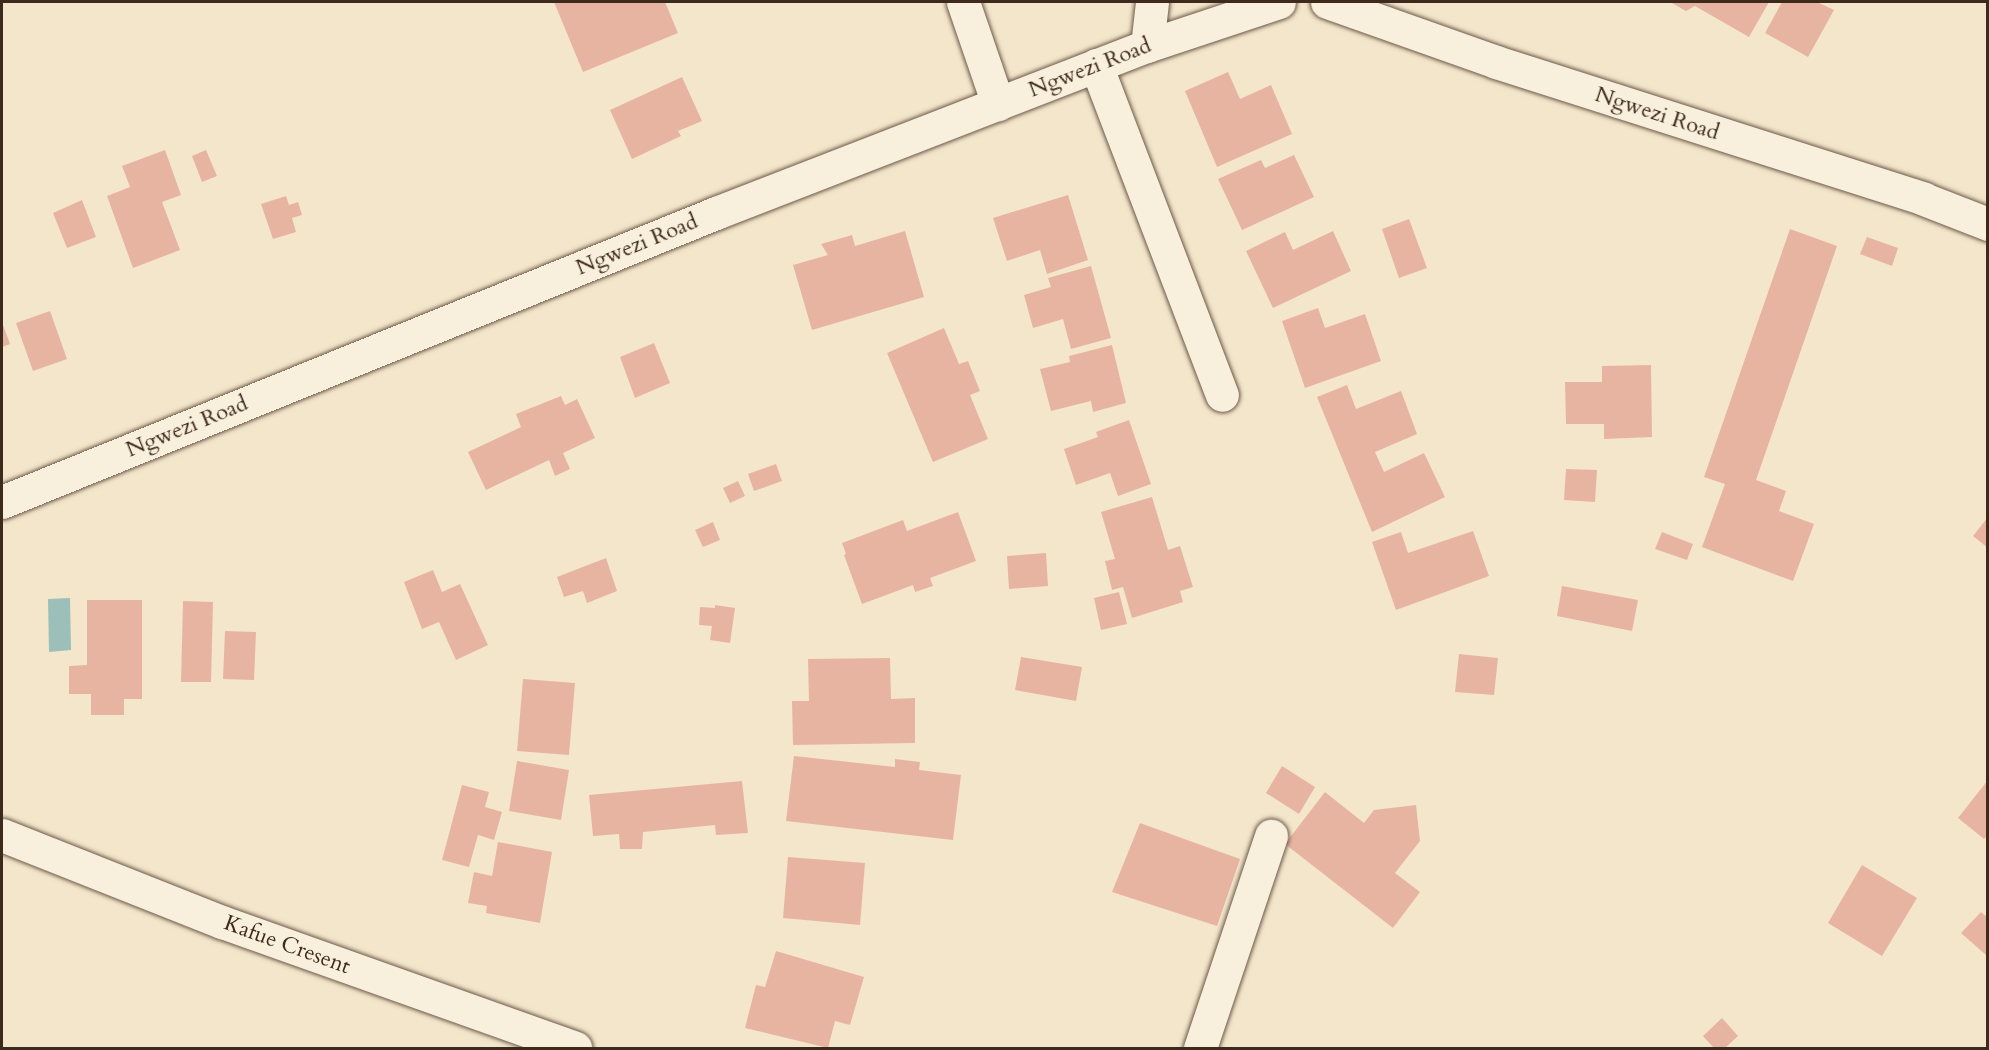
<!DOCTYPE html>
<style>
body{margin:0}
#map{position:relative;width:1989px;height:1050px;overflow:hidden;background:#f4e6cb;font-family:Cardo,serif}
div>[style]{position:absolute}
.water>*{inset:0;background:#9cbfba}
.building>*{inset:0;background:#e8b4a2}
.roads{filter:drop-shadow(0 0 2px #6c5948) drop-shadow(0 0 2px #6c5948)}
.minor>*{height:33px;margin:-16.5px;padding:0 16.5px;transform-origin:16.5px;border-radius:16.5px;background:#f8efdd}
span{translate:-50% -50%;white-space:nowrap;text-align:center;line-height:1.15;-webkit-text-stroke:6px #f8efdd;paint-order:stroke}
.street-label{font-size:22px;color:#3e2a1d}
.frame{position:absolute;inset:0;border:3px solid #3e2a1d;pointer-events:none}
</style>
<div id="map">
<div class="water">
<i style="clip-path:polygon(70px 598px,71px 650px,49px 652px,48px 599px)"></i>
</div>
<div class="building">
<i style="clip-path:polygon(554px 2px,665px 2px,678px 33px,583px 72px)"></i>
<i style="clip-path:polygon(1670px 2px,1769px 2px,1749px 37px,1695px 6px,1686px 11px)"></i>
<i style="clip-path:polygon(1782px 2px,1817px 2px,1834px 10px,1808px 57px,1765px 33px)"></i>
<i style="clip-path:polygon(1228px 72px,1240px 99px,1271px 85px,1292px 134px,1217px 167px,1185px 91px)"></i>
<i style="clip-path:polygon(682px 77px,702px 121px,678px 131px,681px 136px,632px 159px,610px 110px)"></i>
<i style="clip-path:polygon(165px 150px,181px 195px,162px 202px,180px 250px,133px 268px,107px 196px,130px 187px,122px 166px)"></i>
<i style="clip-path:polygon(206px 150px,217px 176px,202px 182px,192px 156px)"></i>
<i style="clip-path:polygon(1294px 155px,1314px 197px,1242px 230px,1218px 179px,1261px 160px,1265px 168px)"></i>
<i style="clip-path:polygon(1068px 195px,1088px 260px,1047px 274px,1040px 250px,1007px 261px,993px 218px)"></i>
<i style="clip-path:polygon(286px 196px,289px 205px,298px 202px,302px 215px,292px 218px,296px 232px,273px 239px,261px 204px)"></i>
<i style="clip-path:polygon(82px 200px,96px 237px,67px 248px,53px 213px)"></i>
<i style="clip-path:polygon(1409px 219px,1427px 268px,1399px 278px,1382px 229px)"></i>
<i style="clip-path:polygon(1790px 229px,1837px 246px,1756px 480px,1786px 491px,1779px 511px,1814px 524px,1793px 581px,1702px 547px,1725px 484px,1704px 477px)"></i>
<i style="clip-path:polygon(905px 231px,924px 297px,812px 330px,793px 265px,828px 255px,821px 244px,852px 235px,855px 246px)"></i>
<i style="clip-path:polygon(1333px 231px,1351px 271px,1273px 308px,1246px 251px,1285px 232px,1293px 250px)"></i>
<i style="clip-path:polygon(1867px 237px,1898px 248px,1892px 266px,1860px 254px)"></i>
<i style="clip-path:polygon(1091px 266px,1111px 338px,1071px 349px,1063px 319px,1033px 328px,1024px 295px,1051px 287px,1048px 278px)"></i>
<i style="clip-path:polygon(1318px 308px,1325px 328px,1365px 314px,1381px 361px,1305px 388px,1282px 321px)"></i>
<i style="clip-path:polygon(50px 311px,67px 359px,33px 371px,16px 323px)"></i>
<i style="clip-path:polygon(2px 322px,10px 344px,2px 347px)"></i>
<i style="clip-path:polygon(944px 328px,959px 364px,968px 361px,980px 391px,970px 395px,988px 439px,933px 462px,887px 353px)"></i>
<i style="clip-path:polygon(654px 343px,670px 383px,635px 398px,620px 357px)"></i>
<i style="clip-path:polygon(1112px 345px,1126px 403px,1093px 412px,1091px 401px,1051px 411px,1040px 369px,1070px 362px,1069px 356px)"></i>
<i style="clip-path:polygon(1651px 365px,1652px 437px,1604px 439px,1604px 424px,1566px 424px,1565px 382px,1602px 382px,1602px 366px)"></i>
<i style="clip-path:polygon(1347px 385px,1356px 409px,1401px 391px,1417px 434px,1375px 452px,1384px 472px,1424px 453px,1445px 497px,1372px 532px,1317px 397px)"></i>
<i style="clip-path:polygon(561px 396px,565px 405px,577px 399px,595px 438px,563px 453px,570px 469px,555px 476px,549px 460px,486px 490px,468px 452px,521px 427px,516px 414px)"></i>
<i style="clip-path:polygon(1129px 420px,1151px 484px,1118px 496px,1110px 473px,1076px 485px,1064px 449px,1098px 437px,1096px 432px)"></i>
<i style="clip-path:polygon(776px 464px,782px 481px,754px 491px,748px 474px)"></i>
<i style="clip-path:polygon(1566px 469px,1597px 470px,1595px 502px,1564px 500px)"></i>
<i style="clip-path:polygon(738px 481px,745px 496px,730px 503px,723px 488px)"></i>
<i style="clip-path:polygon(1152px 497px,1168px 550px,1180px 546px,1193px 587px,1180px 591px,1183px 602px,1132px 618px,1123px 587px,1112px 590px,1105px 561px,1115px 559px,1101px 512px)"></i>
<i style="clip-path:polygon(958px 512px,976px 561px,930px 578px,933px 586px,915px 592px,913px 585px,862px 604px,844px 555px,846px 554px,842px 543px,903px 520px,907px 531px)"></i>
<i style="clip-path:polygon(1988px 517px,1988px 548px,1973px 536px)"></i>
<i style="clip-path:polygon(713px 522px,720px 540px,703px 547px,695px 530px)"></i>
<i style="clip-path:polygon(1473px 531px,1489px 576px,1396px 610px,1372px 542px,1401px 532px,1408px 553px)"></i>
<i style="clip-path:polygon(1662px 532px,1693px 544px,1687px 560px,1655px 549px)"></i>
<i style="clip-path:polygon(1046px 553px,1048px 586px,1009px 589px,1007px 556px)"></i>
<i style="clip-path:polygon(606px 558px,617px 591px,587px 603px,583px 591px,564px 597px,557px 577px)"></i>
<i style="clip-path:polygon(433px 570px,442px 592px,460px 584px,488px 645px,456px 660px,439px 622px,422px 629px,404px 582px)"></i>
<i style="clip-path:polygon(1562px 586px,1638px 600px,1632px 631px,1557px 616px)"></i>
<i style="clip-path:polygon(1119px 592px,1127px 624px,1101px 630px,1094px 598px)"></i>
<i style="clip-path:polygon(87px 600px,142px 600px,142px 699px,124px 699px,124px 715px,91px 715px,91px 694px,69px 694px,69px 666px,87px 665px)"></i>
<i style="clip-path:polygon(183px 601px,213px 602px,211px 682px,181px 682px)"></i>
<i style="clip-path:polygon(715px 605px,735px 608px,730px 643px,710px 640px,712px 626px,699px 625px,700px 607px,715px 608px)"></i>
<i style="clip-path:polygon(225px 631px,256px 632px,254px 680px,223px 679px)"></i>
<i style="clip-path:polygon(1459px 654px,1498px 658px,1494px 695px,1455px 692px)"></i>
<i style="clip-path:polygon(1021px 657px,1082px 667px,1076px 701px,1015px 690px)"></i>
<i style="clip-path:polygon(890px 658px,891px 699px,915px 698px,915px 743px,793px 745px,792px 701px,809px 701px,808px 659px)"></i>
<i style="clip-path:polygon(523px 679px,575px 683px,569px 755px,517px 751px)"></i>
<i style="clip-path:polygon(794px 756px,895px 767px,895px 759px,920px 762px,919px 770px,961px 775px,953px 840px,786px 821px)"></i>
<i style="clip-path:polygon(517px 761px,569px 770px,561px 820px,509px 811px)"></i>
<i style="clip-path:polygon(1282px 766px,1315px 787px,1299px 814px,1266px 793px)"></i>
<i style="clip-path:polygon(1988px 780px,1988px 836px,1984px 839px,1958px 818px)"></i>
<i style="clip-path:polygon(742px 781px,748px 833px,716px 835px,715px 825px,643px 832px,642px 849px,620px 849px,619px 834px,593px 836px,589px 795px)"></i>
<i style="clip-path:polygon(462px 785px,489px 792px,485px 807px,502px 812px,494px 840px,478px 835px,469px 867px,442px 860px)"></i>
<i style="clip-path:polygon(1325px 792px,1364px 823px,1374px 810px,1416px 805px,1420px 841px,1395px 873px,1420px 892px,1393px 928px,1285px 844px)"></i>
<i style="clip-path:polygon(1140px 823px,1240px 859px,1217px 926px,1112px 892px)"></i>
<i style="clip-path:polygon(498px 842px,552px 852px,540px 923px,486px 913px,487px 906px,468px 903px,474px 872px,492px 876px)"></i>
<i style="clip-path:polygon(788px 857px,865px 863px,860px 925px,783px 918px)"></i>
<i style="clip-path:polygon(1862px 865px,1917px 898px,1882px 956px,1828px 923px)"></i>
<i style="clip-path:polygon(1981px 912px,1988px 918px,1986px 955px,1961px 933px)"></i>
<i style="clip-path:polygon(776px 951px,864px 977px,850px 1025px,835px 1021px,828px 1048px,745px 1028px,756px 985px,765px 987px)"></i>
<i style="clip-path:polygon(1722px 1018px,1738px 1036px,1725px 1048px,1714px 1048px,1703px 1036px)"></i>
</div>
<div class="roads">
<div class="minor">
<i style="left:963px;top:2px;width:108px;rotate:71.1deg"></i>
<i style="left:1327px;top:2px;width:179px;rotate:19.5deg"></i>
<i style="left:1496px;top:62px;width:449px;rotate:17.7deg"></i>
<i style="left:1924px;top:199px;width:69px;rotate:21.3deg"></i>
<i style="left:1147px;top:46px;width:44px;rotate:-83.5deg"></i>
<i style="left:1096px;top:65px;width:353px;rotate:69.1deg"></i>
<i style="left:2px;top:502px;width:770px;rotate:-22.04deg"></i>
<i style="left:716px;top:213px;width:462px;rotate:-21.2deg"></i>
<i style="left:1147px;top:46px;width:139px;rotate:-18.4deg"></i>
<i style="left:2px;top:835px;width:237px;rotate:21.6deg"></i>
<i style="left:222px;top:922px;width:375px;rotate:19.6deg"></i>
<i style="left:1200px;top:1048px;width:224px;rotate:-71.5deg"></i>
</div>
</div>
<div class="street-label">
<span style="left:1090px;top:68px;rotate:-21deg">Ngwezi Road</span>
<span style="left:1657px;top:114px;rotate:18deg">Ngwezi Road</span>
<span style="left:637px;top:245px;rotate:-22deg">Ngwezi Road</span>
<span style="left:187px;top:427px;rotate:-22deg">Ngwezi Road</span>
<span style="left:287px;top:945px;rotate:20deg">Kafue Cresent</span>
</div>
<div class="frame"></div>
</div>
